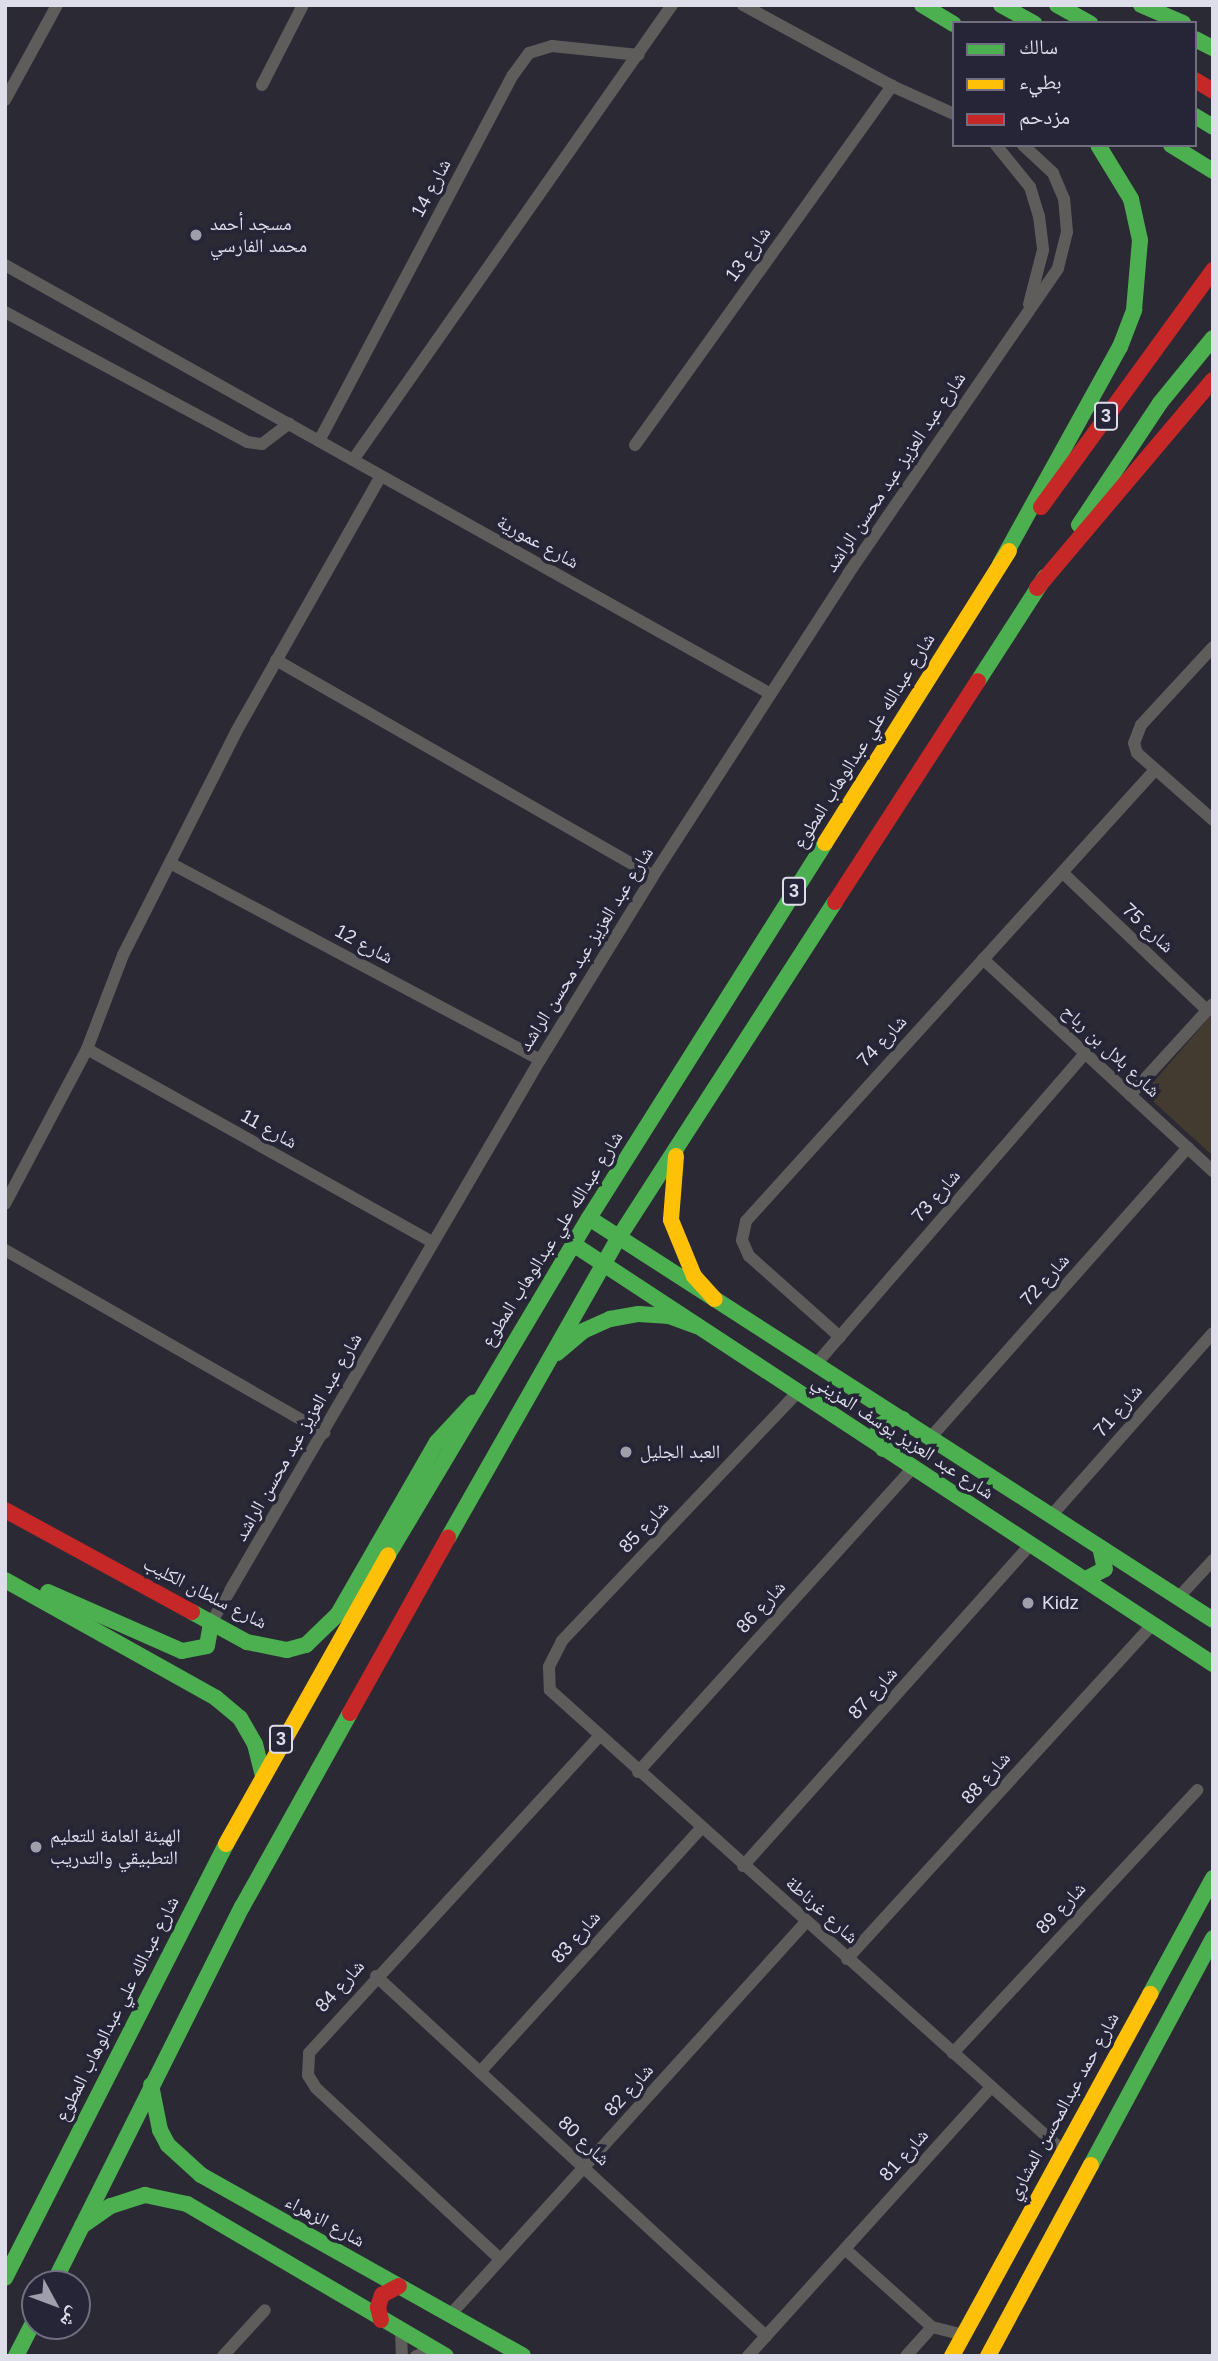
<!DOCTYPE html>
<meta charset="utf-8">
<style>
body{margin:0}
#map{position:relative;width:1218px;height:2361px;overflow:hidden;background:#2a2934;font-family:Helvetica,"Noto Naskh Arabic",sans-serif}
div>[style]{position:absolute}
.green>*{inset:0;background:#433a30}
.street>*{height:12px;margin:-6px;padding:0 6px;transform-origin:6px;border-radius:6px;background:#5f5d5c}
.fast>*{height:16px;margin:-8px;padding:0 8px;transform-origin:8px;border-radius:8px;background:#4caf50}
.slow>*{height:16px;margin:-8px;padding:0 8px;transform-origin:8px;border-radius:8px;background:#ffc107}
.jam>*{height:16px;margin:-8px;padding:0 8px;transform-origin:8px;border-radius:8px;background:#c62828}
.dots>*{width:19px;height:19px;translate:-50% -50%;box-sizing:border-box;border:4px solid #262538;border-radius:50%}
span{translate:-50% -50%;white-space:nowrap;text-align:center;line-height:1.15;-webkit-text-stroke:7px #262538;paint-order:stroke}
.shield-label span{padding:2px 5px;background:#262538;border:2px solid;border-radius:5px;-webkit-text-stroke-width:0}
.shield-label{font-size:18px;color:#dedeeb;font-weight:700}
.street-label{font-size:19px;color:#dedeeb}
.poi-label{font-size:19px;color:#dedeeb}
.left{translate:0 -50%;text-align:left}
.frame{position:absolute;inset:0;border:7px solid #dedeeb;pointer-events:none}
.legend{position:absolute;left:952px;top:21px;width:245px;height:126px;box-sizing:border-box;background:#262538;border:2px solid #706f80;margin:0;padding:9px 12px;list-style:none;font-size:21px;color:#dedeeb}
.legend li{display:flex;align-items:center;gap:14px;height:35px}
.legend b{width:35px;border:2px solid #706f80}
.north{position:absolute;left:21px;top:2270px;width:70px;height:70px;box-sizing:border-box;background:#262538;border:2px solid #706f80;border-radius:50%;rotate:131deg;font-size:19px;font-weight:700;line-height:28px;text-align:center;color:#dedeeb}
.north::after{content:'';display:block;margin:auto;width:24px;height:32px;background:#9f9fab;clip-path:polygon(50% 0,100% 100%,50% 72%,0 100%)}
</style>
<div id="map">
<div class="green">
<i style="clip-path:polygon(1213px 1013px,1213px 1156px,1144px 1093px)"></i>
</div>
<div class="street">
<i style="left:743px;top:5px;width:170px;rotate:28.5deg"></i>
<i style="left:892px;top:86px;width:68px;rotate:24.3deg"></i>
<i style="left:262px;top:85px;width:90px;rotate:-62.9deg"></i>
<i style="left:5px;top:100px;width:108px;rotate:-61.3deg"></i>
<i style="left:996px;top:145px;width:54px;rotate:51deg"></i>
<i style="left:1030px;top:187px;width:30px;rotate:73deg"></i>
<i style="left:1039px;top:216px;width:34px;rotate:83deg"></i>
<i style="left:1043px;top:250px;width:56px;rotate:104.5deg"></i>
<i style="left:5px;top:265px;width:876px;rotate:29.26deg"></i>
<i style="left:5px;top:312px;width:275px;rotate:28.2deg"></i>
<i style="left:247px;top:442px;width:15px;rotate:8deg"></i>
<i style="left:262px;top:444px;width:34px;rotate:-37deg"></i>
<i style="left:319px;top:441px;width:414px;rotate:-62.1deg"></i>
<i style="left:513px;top:75px;width:27px;rotate:-54deg"></i>
<i style="left:529px;top:53px;width:24px;rotate:-17deg"></i>
<i style="left:552px;top:46px;width:87px;rotate:5.9deg"></i>
<i style="left:635px;top:445px;width:442px;rotate:-54.4deg"></i>
<i style="left:353px;top:460px;width:556px;rotate:-54.97deg"></i>
<i style="left:1213px;top:647px;width:106px;rotate:132.7deg"></i>
<i style="left:1141px;top:725px;width:19px;rotate:111deg"></i>
<i style="left:1134px;top:743px;width:10px;rotate:73deg"></i>
<i style="left:1137px;top:753px;width:101px;rotate:41.4deg"></i>
<i style="left:276px;top:660px;width:434px;rotate:29.8deg"></i>
<i style="left:170px;top:863px;width:419px;rotate:28deg"></i>
<i style="left:1063px;top:873px;width:199px;rotate:43.6deg"></i>
<i style="left:983px;top:959px;width:313px;rotate:42.7deg"></i>
<i style="left:87px;top:1049px;width:396px;rotate:29.2deg"></i>
<i style="left:1130px;top:1095px;width:123px;rotate:-47.6deg"></i>
<i style="left:5px;top:1204px;width:175px;rotate:-62.1deg"></i>
<i style="left:87px;top:1049px;width:101px;rotate:-69deg"></i>
<i style="left:123px;top:955px;width:250px;rotate:-63.1deg"></i>
<i style="left:236px;top:732px;width:294px;rotate:-60.5deg"></i>
<i style="left:5px;top:1250px;width:368px;rotate:29.8deg"></i>
<i style="left:840px;top:1337px;width:122px;rotate:-138.3deg"></i>
<i style="left:749px;top:1256px;width:17px;rotate:-114deg"></i>
<i style="left:742px;top:1240px;width:19px;rotate:-78deg"></i>
<i style="left:746px;top:1221px;width:609px;rotate:-47.8deg"></i>
<i style="left:816px;top:1364px;width:411px;rotate:-49.1deg"></i>
<i style="left:797px;top:1393px;width:342px;rotate:133.5deg"></i>
<i style="left:562px;top:1641px;width:29px;rotate:117deg"></i>
<i style="left:549px;top:1667px;width:23px;rotate:88deg"></i>
<i style="left:550px;top:1690px;width:690px;rotate:41.94deg"></i>
<i style="left:931px;top:1437px;width:387px;rotate:-48.4deg"></i>
<i style="left:1051px;top:1516px;width:244px;rotate:-48.5deg"></i>
<i style="left:1178px;top:1598px;width:52px;rotate:-47.4deg"></i>
<i style="left:211px;top:1623px;width:652px;rotate:-59.7deg"></i>
<i style="left:540px;top:1060px;width:216px;rotate:-58.4deg"></i>
<i style="left:653px;top:876px;width:359px;rotate:-57.1deg"></i>
<i style="left:848px;top:574px;width:371px;rotate:-55.5deg"></i>
<i style="left:1058px;top:268px;width:37px;rotate:-76deg"></i>
<i style="left:1067px;top:232px;width:33px;rotate:-95deg"></i>
<i style="left:1064px;top:199px;width:28px;rotate:-113deg"></i>
<i style="left:1053px;top:173px;width:41px;rotate:-137deg"></i>
<i style="left:638px;top:1772px;width:410px;rotate:-47.9deg"></i>
<i style="left:743px;top:1866px;width:431px;rotate:-48.2deg"></i>
<i style="left:847px;top:1959px;width:455px;rotate:-47.6deg"></i>
<i style="left:376px;top:1976px;width:531px;rotate:42.71deg"></i>
<i style="left:953px;top:2053px;width:359px;rotate:-47.1deg"></i>
<i style="left:480px;top:2072px;width:329px;rotate:-47.8deg"></i>
<i style="left:845px;top:2249px;width:117px;rotate:41.9deg"></i>
<i style="left:932px;top:2327px;width:33px;rotate:14deg"></i>
<i style="left:499px;top:2258px;width:250px;rotate:-137.1deg"></i>
<i style="left:316px;top:2088px;width:15px;rotate:-122deg"></i>
<i style="left:308px;top:2075px;width:22px;rotate:-87deg"></i>
<i style="left:309px;top:2053px;width:429px;rotate:-47.5deg"></i>
<i style="left:451px;top:2314px;width:529px;rotate:-47.84deg"></i>
<i style="left:401px;top:2331px;width:25px;rotate:88deg"></i>
<i style="left:223px;top:2356px;width:62px;rotate:-47.6deg"></i>
<i style="left:416px;top:2356px;width:19px;rotate:-21deg"></i>
<i style="left:748px;top:2356px;width:363px;rotate:-47.9deg"></i>
<i style="left:906px;top:2356px;width:39px;rotate:-48deg"></i>
</div>
<div class="fast">
<i style="left:922px;top:5px;width:37px;rotate:31deg"></i>
<i style="left:1001px;top:5px;width:38px;rotate:29deg"></i>
<i style="left:1057px;top:5px;width:38px;rotate:29deg"></i>
<i style="left:1141px;top:5px;width:46px;rotate:23.2deg"></i>
<i style="left:1195px;top:39px;width:20px;rotate:27deg"></i>
<i style="left:1195px;top:116px;width:21px;rotate:31deg"></i>
<i style="left:1171px;top:145px;width:49px;rotate:31.8deg"></i>
<i style="left:1079px;top:525px;width:146px;rotate:-56.4deg"></i>
<i style="left:1160px;top:403px;width:84px;rotate:-50.8deg"></i>
<i style="left:1000px;top:564px;width:248px;rotate:-61.1deg"></i>
<i style="left:1120px;top:347px;width:40px;rotate:-69deg"></i>
<i style="left:1134px;top:310px;width:70px;rotate:-85.1deg"></i>
<i style="left:1140px;top:240px;width:42px;rotate:-102.4deg"></i>
<i style="left:1131px;top:199px;width:63px;rotate:-121.4deg"></i>
<i style="left:978px;top:681px;width:124px;rotate:-57.2deg"></i>
<i style="left:589px;top:1218px;width:742px;rotate:32.79deg"></i>
<i style="left:573px;top:1244px;width:766px;rotate:33.27deg"></i>
<i style="left:557px;top:1353px;width:34px;rotate:-40deg"></i>
<i style="left:583px;top:1331px;width:30px;rotate:-24deg"></i>
<i style="left:610px;top:1319px;width:29px;rotate:-10deg"></i>
<i style="left:639px;top:1314px;width:30px;rotate:4deg"></i>
<i style="left:669px;top:1316px;width:29px;rotate:20deg"></i>
<i style="left:883px;top:1449px;width:16px;rotate:-112deg"></i>
<i style="left:877px;top:1434px;width:9px;rotate:-72deg"></i>
<i style="left:880px;top:1425px;width:17px;rotate:-28deg"></i>
<i style="left:895px;top:1417px;width:8px;rotate:14deg"></i>
<i style="left:448px;top:1538px;width:346px;rotate:-60.4deg"></i>
<i style="left:619px;top:1237px;width:399px;rotate:-57.2deg"></i>
<i style="left:388px;top:1555px;width:392px;rotate:-59.2deg"></i>
<i style="left:589px;top:1218px;width:443px;rotate:-57.8deg"></i>
<i style="left:1086px;top:1579px;width:21px;rotate:-28deg"></i>
<i style="left:1105px;top:1569px;width:22px;rotate:-103deg"></i>
<i style="left:5px;top:1580px;width:242px;rotate:29.2deg"></i>
<i style="left:216px;top:1698px;width:31px;rotate:40deg"></i>
<i style="left:240px;top:1718px;width:30px;rotate:60deg"></i>
<i style="left:255px;top:1744px;width:30px;rotate:76deg"></i>
<i style="left:48px;top:1592px;width:146px;rotate:23.8deg"></i>
<i style="left:182px;top:1651px;width:25px;rotate:-11deg"></i>
<i style="left:207px;top:1646px;width:23px;rotate:-80deg"></i>
<i style="left:192px;top:1612px;width:63px;rotate:28.6deg"></i>
<i style="left:247px;top:1642px;width:41px;rotate:11.3deg"></i>
<i style="left:287px;top:1650px;width:20px;rotate:-15deg"></i>
<i style="left:306px;top:1645px;width:45px;rotate:-44.1deg"></i>
<i style="left:338px;top:1614px;width:198px;rotate:-60.1deg"></i>
<i style="left:437px;top:1442px;width:54px;rotate:-47.2deg"></i>
<i style="left:1150px;top:1994px;width:132px;rotate:-61.5deg"></i>
<i style="left:151px;top:2085px;width:46px;rotate:78.7deg"></i>
<i style="left:160px;top:2130px;width:17px;rotate:62deg"></i>
<i style="left:168px;top:2145px;width:45px;rotate:42.3deg"></i>
<i style="left:201px;top:2175px;width:369px;rotate:29.3deg"></i>
<i style="left:1091px;top:2165px;width:258px;rotate:-61.7deg"></i>
<i style="left:82px;top:2226px;width:35px;rotate:-35deg"></i>
<i style="left:111px;top:2206px;width:36px;rotate:-18deg"></i>
<i style="left:145px;top:2195px;width:43px;rotate:12.1deg"></i>
<i style="left:187px;top:2204px;width:300px;rotate:30.4deg"></i>
<i style="left:5px;top:2278px;width:487px;rotate:-63deg"></i>
<i style="left:53px;top:2284px;width:422px;rotate:-63.4deg"></i>
<i style="left:242px;top:1907px;width:222px;rotate:-60.9deg"></i>
<i style="left:16px;top:2356px;width:42px;rotate:-62.8deg"></i>
</div>
<div class="slow">
<i style="left:825px;top:843px;width:345px;rotate:-57.8deg"></i>
<i style="left:676px;top:1156px;width:64px;rotate:94.5deg"></i>
<i style="left:671px;top:1220px;width:61px;rotate:67.7deg"></i>
<i style="left:694px;top:1276px;width:31px;rotate:48deg"></i>
<i style="left:226px;top:1844px;width:331px;rotate:-60.7deg"></i>
<i style="left:952px;top:2356px;width:413px;rotate:-61.3deg"></i>
<i style="left:988px;top:2356px;width:217px;rotate:-61.7deg"></i>
</div>
<div class="jam">
<i style="left:1195px;top:80px;width:21px;rotate:31deg"></i>
<i style="left:1041px;top:507px;width:293px;rotate:-54deg"></i>
<i style="left:1037px;top:588px;width:272px;rotate:-49.8deg"></i>
<i style="left:835px;top:902px;width:263px;rotate:-57.1deg"></i>
<i style="left:5px;top:1510px;width:213px;rotate:28.6deg"></i>
<i style="left:350px;top:1713px;width:201px;rotate:-60.8deg"></i>
<i style="left:381px;top:2320px;width:13px;rotate:-103deg"></i>
<i style="left:378px;top:2307px;width:13px;rotate:-72deg"></i>
<i style="left:382px;top:2295px;width:19px;rotate:-28deg"></i>
</div>
<div class="dots">
<i style="left:196px;top:235px;background:#9f9fab"></i>
<i style="left:626px;top:1452px;background:#9f9fab"></i>
<i style="left:1028px;top:1603px;background:#9f9fab"></i>
<i style="left:36px;top:1847px;background:#9f9fab"></i>
</div>
<div class="shield-label">
<span style="left:1106px;top:416px">3</span>
<span style="left:794px;top:891px">3</span>
<span style="left:281px;top:1739px">3</span>
</div>
<div class="street-label">
<span style="left:431px;top:188px;rotate:-62deg">شارع 14</span>
<span style="left:748px;top:254px;rotate:-54deg">شارع 13</span>
<span style="left:895px;top:472px;rotate:-56deg">شارع عبد العزيز عبد محسن الراشد</span>
<span style="left:538px;top:542px;rotate:29deg">شارع عمورية</span>
<span style="left:864px;top:741px;rotate:-58deg">شارع عبدالله علي عبدالوهاب المطوع</span>
<span style="left:1148px;top:928px;rotate:43deg">شارع 75</span>
<span style="left:364px;top:944px;rotate:28deg">شارع 12</span>
<span style="left:586px;top:949px;rotate:-58deg">شارع عبد العزيز عبد محسن الراشد</span>
<span style="left:882px;top:1041px;rotate:-47deg">شارع 74</span>
<span style="left:1111px;top:1051px;rotate:43deg">شارع بلال بن رباح</span>
<span style="left:269px;top:1129px;rotate:29deg">شارع 11</span>
<span style="left:936px;top:1196px;rotate:-49deg">شارع 73</span>
<span style="left:552px;top:1239px;rotate:-58deg">شارع عبدالله علي عبدالوهاب المطوع</span>
<span style="left:1045px;top:1280px;rotate:-48deg">شارع 72</span>
<span style="left:1118px;top:1411px;rotate:-49deg">شارع 71</span>
<span style="left:298px;top:1437px;rotate:-60deg">شارع عبد العزيز عبد محسن الراشد</span>
<span style="left:903px;top:1437px;rotate:33deg">شارع عبد العزيز يوسف المزيني</span>
<span style="left:644px;top:1527px;rotate:-47deg">شارع 85</span>
<span style="left:205px;top:1593px;rotate:27deg">شارع سلطان الكليب</span>
<span style="left:761px;top:1607px;rotate:-48deg">شارع 86</span>
<span style="left:873px;top:1693px;rotate:-48deg">شارع 87</span>
<span style="left:986px;top:1778px;rotate:-48deg">شارع 88</span>
<span style="left:1061px;top:1908px;rotate:-47deg">شارع 89</span>
<span style="left:822px;top:1910px;rotate:42deg">شارع غرناطة</span>
<span style="left:576px;top:1937px;rotate:-48deg">شارع 83</span>
<span style="left:340px;top:1986px;rotate:-48deg">شارع 84</span>
<span style="left:117px;top:2009px;rotate:-63deg">شارع عبدالله علي عبدالوهاب المطوع</span>
<span style="left:629px;top:2090px;rotate:-48deg">شارع 82</span>
<span style="left:1063px;top:2106px;rotate:-61deg">شارع حمد عبدالمحسن المشاري</span>
<span style="left:584px;top:2141px;rotate:43deg">شارع 80</span>
<span style="left:904px;top:2155px;rotate:-48deg">شارع 81</span>
<span style="left:325px;top:2221px;rotate:29deg">شارع الزهراء</span>
</div>
<div class="poi-label">
<span class="left" style="left:210px;top:235px">مسجد أحمد<br>محمد الفارسي</span>
<span class="left" style="left:640px;top:1452px">العبد الجليل</span>
<span class="left" style="left:1042px;top:1603px">Kidz</span>
<span class="left" style="left:50px;top:1847px">الهيئة العامة للتعليم<br>التطبيقي والتدريب</span>
</div>
<div class="frame"></div>
<ul class="legend">
<li><b style="height:9px;background:#4caf50"></b>سالك</li>
<li><b style="height:9px;background:#ffc107"></b>بطيء</li>
<li><b style="height:9px;background:#c62828"></b>مزدحم</li>
</ul>
<div class="north">ش</div>
</div>
